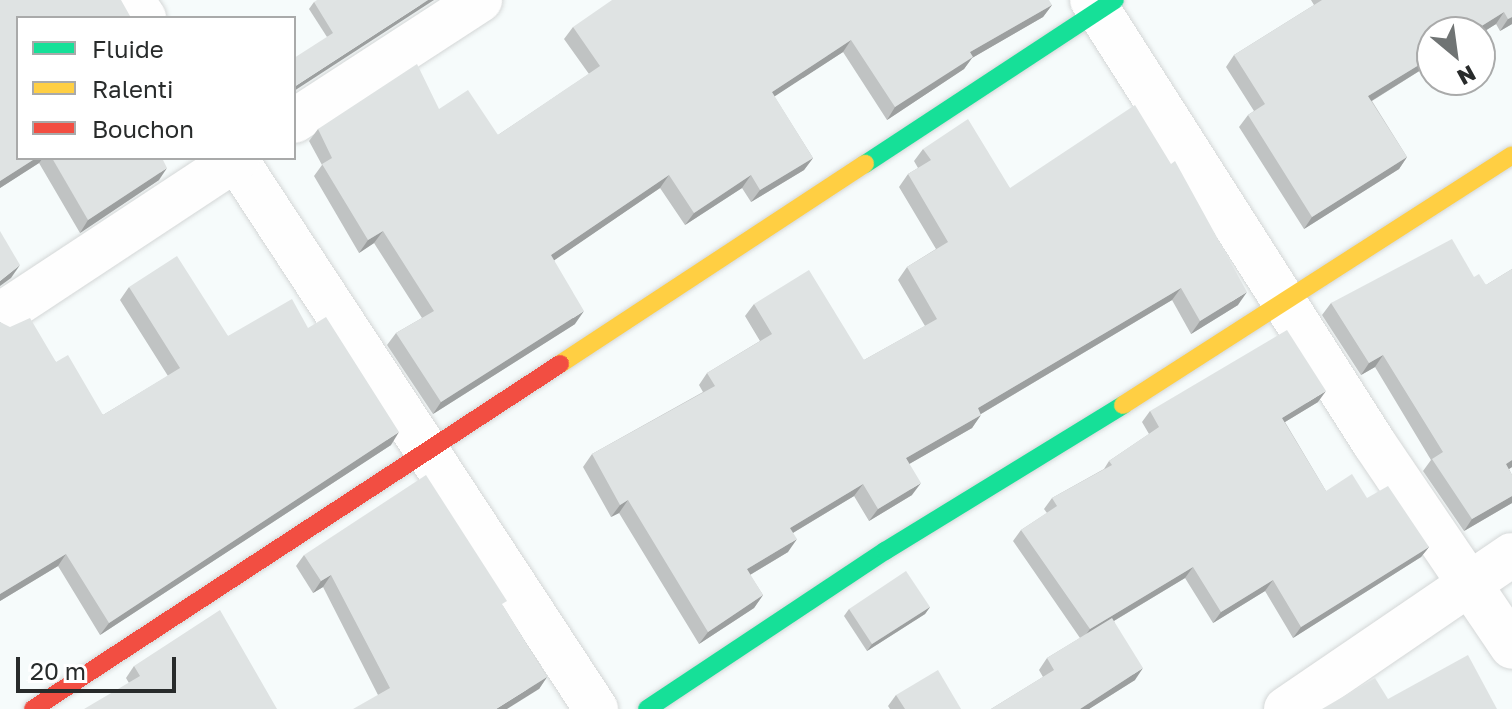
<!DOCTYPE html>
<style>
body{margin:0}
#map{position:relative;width:1512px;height:709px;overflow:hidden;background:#f6fbfb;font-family:"Golos Text",sans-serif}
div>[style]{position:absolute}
.roads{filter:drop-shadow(0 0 2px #d4d7d7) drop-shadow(0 0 2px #d4d7d7)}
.street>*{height:44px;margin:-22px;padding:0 22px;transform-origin:22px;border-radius:22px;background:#fefefe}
.fast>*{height:18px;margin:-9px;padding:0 9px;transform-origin:9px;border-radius:9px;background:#16e098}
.slow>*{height:18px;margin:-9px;padding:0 9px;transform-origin:9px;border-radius:9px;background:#ffcf43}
.jam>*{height:18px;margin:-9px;padding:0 9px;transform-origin:9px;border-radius:9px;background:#f24e42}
.wall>*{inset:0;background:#c0c3c3}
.shaded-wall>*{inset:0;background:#9c9f9f}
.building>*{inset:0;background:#dfe3e3}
span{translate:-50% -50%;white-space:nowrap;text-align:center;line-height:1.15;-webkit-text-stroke:8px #fff;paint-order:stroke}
.legend{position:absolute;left:16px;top:16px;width:280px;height:144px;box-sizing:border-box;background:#fff;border:2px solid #a9aaaa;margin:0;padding:10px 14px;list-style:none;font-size:24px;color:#282b2b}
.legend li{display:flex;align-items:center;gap:16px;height:40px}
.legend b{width:40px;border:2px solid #a9aaaa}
.north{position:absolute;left:1416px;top:16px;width:80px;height:80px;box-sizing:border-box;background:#fff;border:2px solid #a9aaaa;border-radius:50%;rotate:151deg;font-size:22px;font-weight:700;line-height:32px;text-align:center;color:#282b2b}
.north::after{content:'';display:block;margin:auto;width:28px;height:36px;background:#707474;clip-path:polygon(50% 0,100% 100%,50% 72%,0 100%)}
.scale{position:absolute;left:16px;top:657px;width:160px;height:36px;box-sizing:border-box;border:4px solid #282b2b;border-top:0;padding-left:10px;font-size:24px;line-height:28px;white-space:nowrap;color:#282b2b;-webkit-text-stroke:6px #fff;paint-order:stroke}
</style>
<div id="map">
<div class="roads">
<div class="street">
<i style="left:132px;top:0;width:22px;rotate:56deg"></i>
<i style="left:1092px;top:0;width:525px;rotate:57.52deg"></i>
<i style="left:1374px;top:443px;width:246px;rotate:55.9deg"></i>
<i style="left:294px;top:121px;width:222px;rotate:-33deg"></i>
<i style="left:235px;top:158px;width:659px;rotate:56.77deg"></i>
<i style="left:0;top:315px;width:285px;rotate:-33.4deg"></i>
<i style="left:1286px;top:709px;width:273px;rotate:-34.3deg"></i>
</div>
<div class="fast">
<i style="left:865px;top:164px;width:299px;rotate:-33.3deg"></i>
<i style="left:647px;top:709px;width:286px;rotate:-33.6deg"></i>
<i style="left:885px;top:551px;width:279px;rotate:-31.5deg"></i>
</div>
<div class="slow">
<i style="left:560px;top:364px;width:365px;rotate:-33.3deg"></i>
<i style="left:1123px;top:405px;width:462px;rotate:-32.7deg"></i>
</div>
<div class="jam">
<i style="left:33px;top:709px;width:630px;rotate:-33.21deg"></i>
</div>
</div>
<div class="wall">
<i style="clip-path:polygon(0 0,130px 16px,128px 18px,18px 18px,18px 158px,162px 158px,159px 180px,80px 233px,39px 163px,0 188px)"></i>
<i style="clip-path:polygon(434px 0,327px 37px,309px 9px,314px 2px)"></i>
<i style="clip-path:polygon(1311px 0,1512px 0,1512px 24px,1500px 31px,1496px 24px,1480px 34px,1480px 32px,1432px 32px,1432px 63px,1372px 101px,1407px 157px,1399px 169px,1304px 229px,1239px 127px,1248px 115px,1254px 111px,1226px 67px,1234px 55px,1314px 5px)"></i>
<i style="clip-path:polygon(1052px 5px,1043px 17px,972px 58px,964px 69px,887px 120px,843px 52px,774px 96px,813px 158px,804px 170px,751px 202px,742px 188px,685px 225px,660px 188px,554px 260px,575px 324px,433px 414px,387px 345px,396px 333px,422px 318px,374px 243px,359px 253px,314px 176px,322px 165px,309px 141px,318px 129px,439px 109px,498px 135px,589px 74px,564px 39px,573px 27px)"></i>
<i style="clip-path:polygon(923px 149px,1010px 188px,1238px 305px,1191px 334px,1172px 300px,981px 414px,972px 428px,909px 464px,912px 495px,869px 521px,854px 496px,793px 533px,788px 552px,750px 575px,763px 595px,754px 608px,699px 644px,619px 513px,611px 517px,583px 467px,592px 454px,703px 392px,699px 385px,707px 373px,760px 341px,745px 316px,754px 304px,864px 360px,925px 326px,898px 280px,907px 267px,936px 249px,899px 187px,908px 174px,918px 168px,914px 161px)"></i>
<i style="clip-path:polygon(1512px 269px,1512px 467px,1509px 469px,1512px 475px,1512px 503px,1464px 531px,1423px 471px,1431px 460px,1375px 367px,1361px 375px,1322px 315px,1331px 303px,1474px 277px,1486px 285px)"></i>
<i style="clip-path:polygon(129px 287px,228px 336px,308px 328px,391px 445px,100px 635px,58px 566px,0 601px,0 322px,56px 362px,103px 415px,168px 376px,120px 300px)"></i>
<i style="clip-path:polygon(1318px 402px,1285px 422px,1326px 491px,1367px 498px,1429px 547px,1421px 557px,1293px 638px,1265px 591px,1213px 623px,1185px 578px,1114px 621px,1135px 680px,1089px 709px,991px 709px,1043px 677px,1039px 670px,1047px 658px,1080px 638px,1013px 541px,1021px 530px,1047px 513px,1044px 509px,1052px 498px,1104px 469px,1109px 461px,1149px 434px,1142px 422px,1150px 411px)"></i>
<i style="clip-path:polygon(304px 555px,503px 606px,547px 677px,539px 689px,378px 695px,323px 587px,313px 593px,296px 566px)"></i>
<i style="clip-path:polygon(930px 607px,925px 614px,867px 651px,844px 616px,849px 609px)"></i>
<i style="clip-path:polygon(134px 666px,277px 709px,129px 683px,126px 678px)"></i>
<i style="clip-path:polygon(896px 695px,961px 709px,890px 709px,888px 706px)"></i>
</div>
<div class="shaded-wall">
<i style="clip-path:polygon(428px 0,434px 0,294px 91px,294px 87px)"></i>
<i style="clip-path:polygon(1052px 5px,1043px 17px,972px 58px,964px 69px,887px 120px,895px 107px,970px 52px)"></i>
<i style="clip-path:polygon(1504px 12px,1496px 24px,1480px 34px,1480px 32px,1472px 32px)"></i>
<i style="clip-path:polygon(1512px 17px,1512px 24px,1500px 31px,1508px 19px)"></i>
<i style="clip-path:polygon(851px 40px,843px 52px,763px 104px,772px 92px)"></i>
<i style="clip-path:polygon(1432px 57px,1432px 63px,1360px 108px,1368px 96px)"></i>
<i style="clip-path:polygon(1407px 157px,1399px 169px,1304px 229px,1312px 217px)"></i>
<i style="clip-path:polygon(36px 158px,43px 158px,39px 163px,0 188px,0 181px)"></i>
<i style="clip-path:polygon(813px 158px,804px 170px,751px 202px,760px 190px)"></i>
<i style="clip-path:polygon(167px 168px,159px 180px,80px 233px,88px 220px)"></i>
<i style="clip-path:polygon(669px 175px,660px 188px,543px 268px,551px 255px)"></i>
<i style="clip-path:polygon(751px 175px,742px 188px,685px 225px,694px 213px)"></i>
<i style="clip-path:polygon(383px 231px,374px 243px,359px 253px,368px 240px)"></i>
<i style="clip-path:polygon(20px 265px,11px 278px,0 286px,0 281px)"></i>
<i style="clip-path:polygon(1181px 288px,1172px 300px,969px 421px,978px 408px)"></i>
<i style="clip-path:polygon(1247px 292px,1238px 305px,1191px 334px,1200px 321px)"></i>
<i style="clip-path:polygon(584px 311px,575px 324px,433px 414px,441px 402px)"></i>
<i style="clip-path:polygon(1383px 355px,1375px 367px,1361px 375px,1369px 363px)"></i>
<i style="clip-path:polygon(1326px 391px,1318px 402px,1275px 428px,1282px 418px)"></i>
<i style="clip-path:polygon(981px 415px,972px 428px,897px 471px,906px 458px)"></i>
<i style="clip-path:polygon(399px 432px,391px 445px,100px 635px,109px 623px)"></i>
<i style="clip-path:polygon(1512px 460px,1512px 467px,1497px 477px,1506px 464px)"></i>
<i style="clip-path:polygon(921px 483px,912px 495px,869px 521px,878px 509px)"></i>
<i style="clip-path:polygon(863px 484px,854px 496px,781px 540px,790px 528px)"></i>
<i style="clip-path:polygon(1512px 496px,1512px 503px,1464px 531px,1472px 519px)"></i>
<i style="clip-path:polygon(628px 500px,619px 513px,611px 517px,620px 505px)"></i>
<i style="clip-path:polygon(797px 539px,788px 552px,738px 582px,747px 569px)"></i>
<i style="clip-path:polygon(1429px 547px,1421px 557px,1293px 638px,1301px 627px)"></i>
<i style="clip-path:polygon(66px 554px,58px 566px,0 601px,0 594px)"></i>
<i style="clip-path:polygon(1193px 567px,1185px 578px,1082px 640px,1090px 629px)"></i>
<i style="clip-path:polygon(331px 575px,323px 587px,313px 593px,321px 581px)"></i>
<i style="clip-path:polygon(1273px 580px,1265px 591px,1213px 623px,1221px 612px)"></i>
<i style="clip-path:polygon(763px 595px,754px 608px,699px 644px,708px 632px)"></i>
<i style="clip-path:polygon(930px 607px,925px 614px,867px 651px,872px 644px)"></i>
<i style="clip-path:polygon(1143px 668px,1135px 680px,1089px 709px,1080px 709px)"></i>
<i style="clip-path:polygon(547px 677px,539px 689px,507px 709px,496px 709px)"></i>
</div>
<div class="building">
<i style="clip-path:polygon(0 0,121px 0,130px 16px,126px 18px,18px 18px,18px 158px,36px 158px,0 181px)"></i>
<i style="clip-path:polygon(317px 0,428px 0,294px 87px,294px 58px,333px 33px,314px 2px)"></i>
<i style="clip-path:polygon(612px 0,1049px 0,1052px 5px,970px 52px,973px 57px,895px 107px,851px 40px,772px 92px,813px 158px,760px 190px,751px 175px,694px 213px,669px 175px,551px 255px,584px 311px,441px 402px,396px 333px,434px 311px,383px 231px,368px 240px,322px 164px,332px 158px,318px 129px,417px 64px,439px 109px,468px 90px,498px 135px,600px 66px,573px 27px)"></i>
<i style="clip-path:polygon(1322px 0,1512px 0,1512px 17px,1508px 19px,1504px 12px,1472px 32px,1432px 32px,1432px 57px,1368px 96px,1407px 157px,1312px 217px,1248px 115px,1265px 104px,1234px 55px)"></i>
<i style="clip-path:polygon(1135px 105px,1171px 164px,1175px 161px,1247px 292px,1200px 321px,1181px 288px,978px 408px,981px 415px,906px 458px,921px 483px,878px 509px,863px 484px,790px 528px,797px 539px,747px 569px,763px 595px,708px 632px,628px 500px,620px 505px,592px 454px,715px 386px,707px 373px,772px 334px,754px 304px,809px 270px,864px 360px,937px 319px,907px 267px,948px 242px,908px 174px,931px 160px,923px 149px,968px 119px,1010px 188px)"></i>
<i style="clip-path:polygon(52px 158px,162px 158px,167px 168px,88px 220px)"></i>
<i style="clip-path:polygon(0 231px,20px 265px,0 281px)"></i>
<i style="clip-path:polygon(1452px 239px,1474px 277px,1479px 274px,1486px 285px,1512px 269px,1512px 460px,1506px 464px,1512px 475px,1512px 496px,1472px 519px,1432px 459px,1443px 452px,1383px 355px,1369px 363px,1331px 303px)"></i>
<i style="clip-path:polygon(177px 256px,228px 336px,292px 299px,308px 328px,326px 317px,399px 432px,109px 623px,66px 554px,0 594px,0 322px,10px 327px,30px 318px,56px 362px,68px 355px,103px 415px,180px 368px,129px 287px)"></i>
<i style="clip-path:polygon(1287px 330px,1326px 391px,1282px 418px,1326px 491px,1352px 474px,1367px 498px,1388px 486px,1429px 547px,1301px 627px,1273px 580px,1221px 612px,1193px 567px,1090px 629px,1021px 530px,1057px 506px,1052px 498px,1112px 465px,1109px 461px,1159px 427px,1150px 411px)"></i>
<i style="clip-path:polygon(426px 475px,507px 601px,502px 604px,547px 677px,496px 709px,353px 709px,390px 688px,331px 575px,321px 581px,304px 555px)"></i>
<i style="clip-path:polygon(906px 571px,930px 607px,872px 644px,849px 609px)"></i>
<i style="clip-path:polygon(220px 610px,277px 709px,84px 709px,140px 676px,134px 666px)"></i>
<i style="clip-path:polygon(1112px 618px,1143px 668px,1080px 709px,991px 709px,1054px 670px,1047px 658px)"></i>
<i style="clip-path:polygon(1468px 655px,1497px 709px,1322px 709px,1375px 678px,1388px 699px)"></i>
<i style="clip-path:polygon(938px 670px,961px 709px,905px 709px,896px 695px)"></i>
</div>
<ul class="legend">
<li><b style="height:10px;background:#16e098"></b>Fluide</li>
<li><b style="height:10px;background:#ffcf43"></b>Ralenti</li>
<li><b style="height:10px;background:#f24e42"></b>Bouchon</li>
</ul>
<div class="north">N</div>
<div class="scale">20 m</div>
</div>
